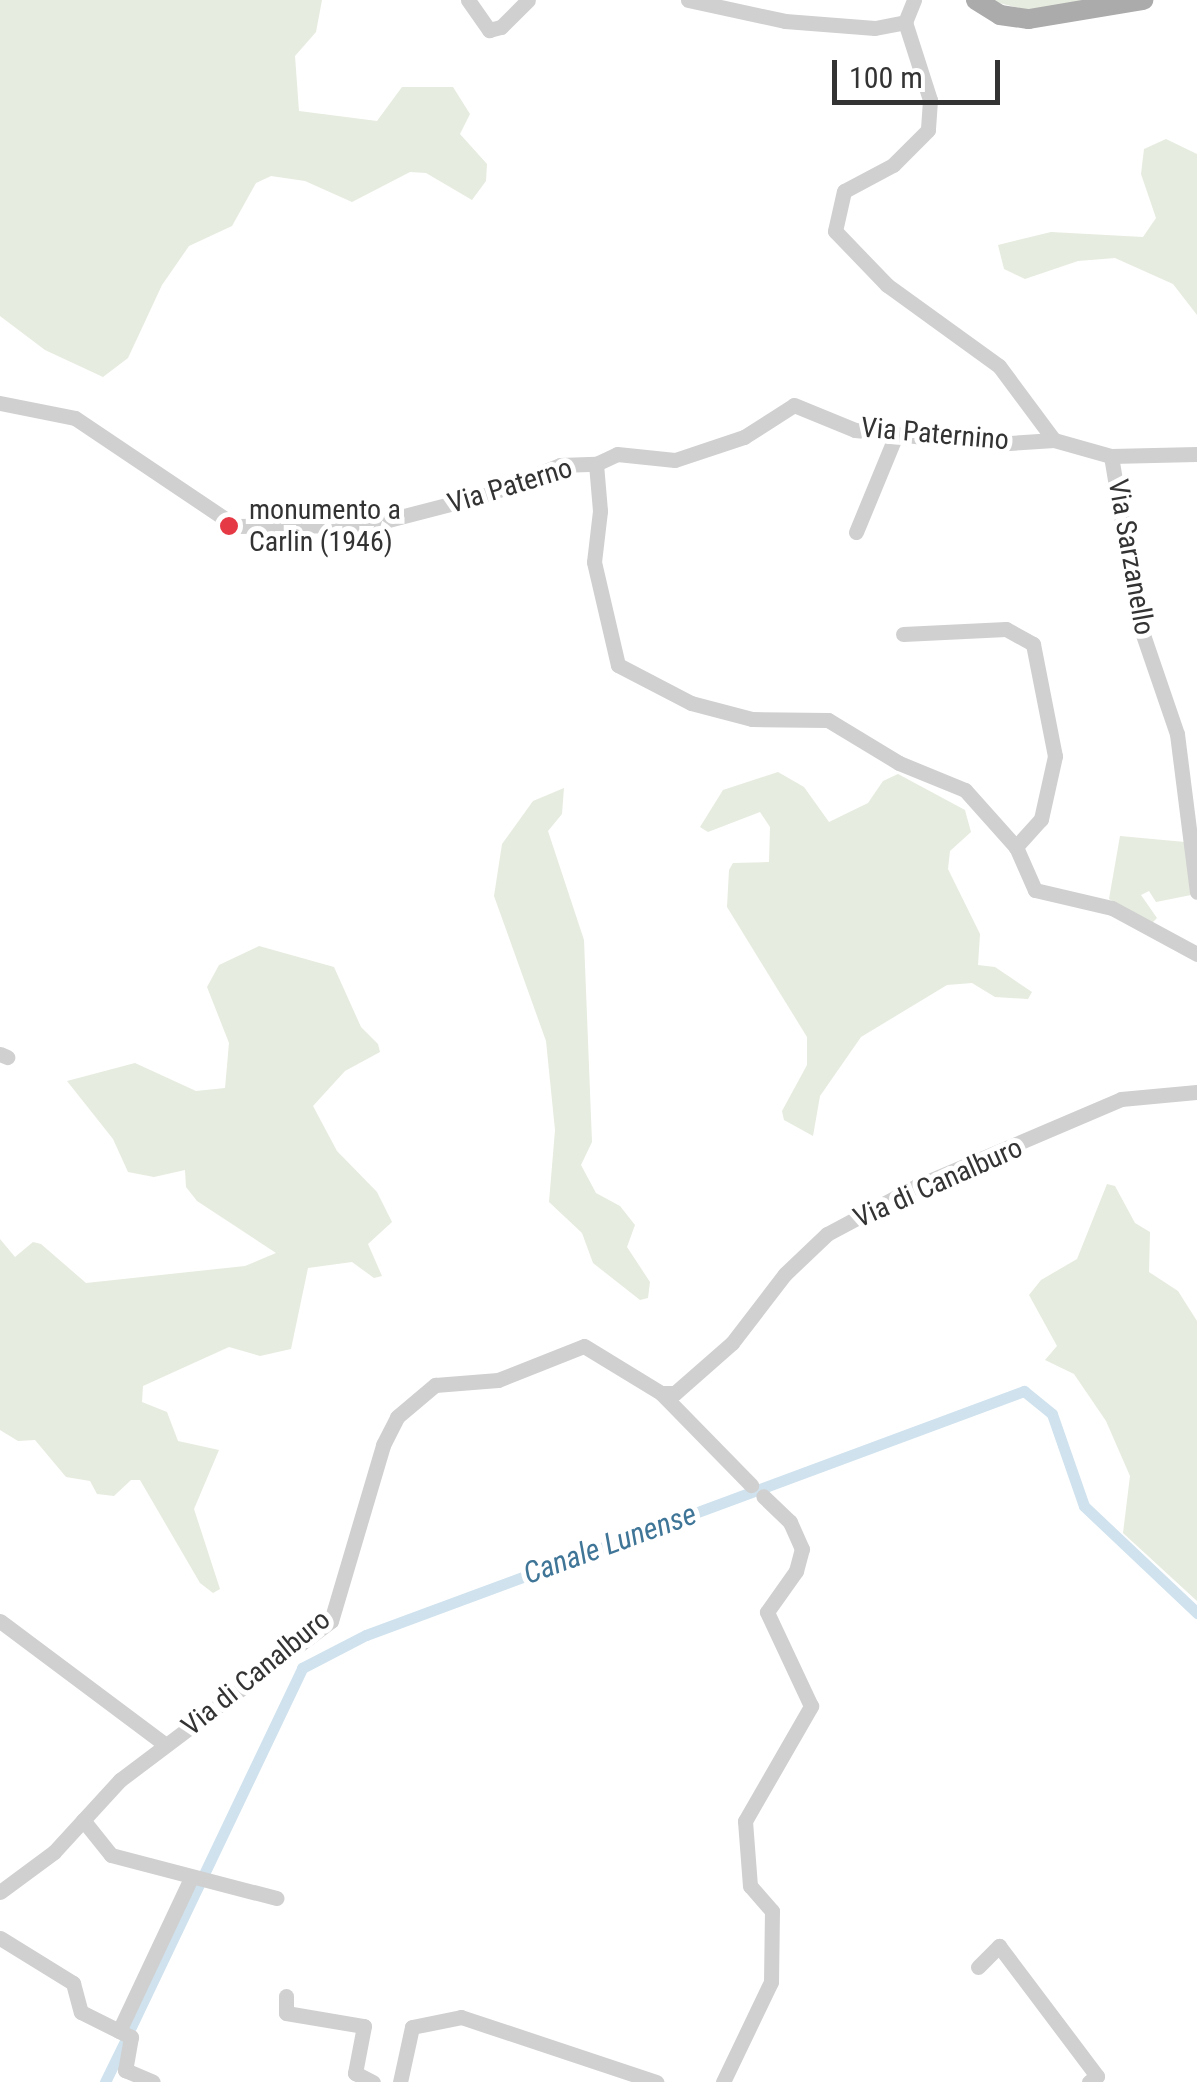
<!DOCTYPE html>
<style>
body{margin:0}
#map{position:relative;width:1197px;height:2082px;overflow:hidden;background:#fff;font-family:"Roboto Condensed",sans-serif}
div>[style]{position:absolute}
.green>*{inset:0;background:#e6ecdf}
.canal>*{height:11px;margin:-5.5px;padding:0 5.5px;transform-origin:5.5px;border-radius:5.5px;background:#cfe2ee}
.minor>*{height:15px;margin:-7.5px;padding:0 7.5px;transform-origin:7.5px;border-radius:7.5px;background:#d0d0d0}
.major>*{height:20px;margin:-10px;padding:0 10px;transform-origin:10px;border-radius:10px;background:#ababab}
.dots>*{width:28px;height:28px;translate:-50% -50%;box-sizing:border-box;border:5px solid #fff;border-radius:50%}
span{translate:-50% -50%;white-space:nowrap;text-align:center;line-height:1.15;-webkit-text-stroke:10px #fff;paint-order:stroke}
.street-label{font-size:28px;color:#333}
.poi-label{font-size:28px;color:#333}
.left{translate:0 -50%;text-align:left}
.water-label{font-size:30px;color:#3f7597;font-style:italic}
.scale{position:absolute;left:832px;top:60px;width:168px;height:45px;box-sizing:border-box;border:5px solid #333;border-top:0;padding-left:12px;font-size:30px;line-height:35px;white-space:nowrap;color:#333;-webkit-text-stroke:8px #fff;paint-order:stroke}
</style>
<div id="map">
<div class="green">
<i style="clip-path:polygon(0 0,322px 0,316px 32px,295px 56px,299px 111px,377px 121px,402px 87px,453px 87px,470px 114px,460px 134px,487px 164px,486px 181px,472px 200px,426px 173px,410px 172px,352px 202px,305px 181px,271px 176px,256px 183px,232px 226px,189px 246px,162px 285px,128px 358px,103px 377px,45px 350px,0 316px)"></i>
<i style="clip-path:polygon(987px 0,1095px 0,1031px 11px)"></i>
<i style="clip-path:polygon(1166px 139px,1197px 154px,1197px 315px,1173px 284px,1115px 258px,1078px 261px,1025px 279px,1004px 269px,998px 245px,1051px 232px,1143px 237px,1156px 218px,1141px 174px,1144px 149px)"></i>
<i style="clip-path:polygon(778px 772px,804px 787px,829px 822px,868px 803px,883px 781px,898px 774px,965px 810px,971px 832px,950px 851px,948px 869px,980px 934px,978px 965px,995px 967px,1032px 992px,1028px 999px,995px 997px,972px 983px,947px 985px,861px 1037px,820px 1096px,813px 1136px,784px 1120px,782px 1111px,807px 1065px,807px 1037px,727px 907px,729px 870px,733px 863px,769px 862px,770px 827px,760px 812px,708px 832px,700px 827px,723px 790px)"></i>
<i style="clip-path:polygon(564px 788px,562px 814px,548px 831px,584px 940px,592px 1142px,581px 1165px,596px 1193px,620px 1206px,635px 1225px,627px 1247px,650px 1282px,648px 1298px,640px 1300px,593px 1263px,582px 1233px,549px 1202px,555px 1130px,546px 1041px,494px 896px,502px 844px,533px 801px)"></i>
<i style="clip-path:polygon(1120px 836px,1185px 842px,1191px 895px,1156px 902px,1149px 891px,1141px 895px,1157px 918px,1151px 924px,1109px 899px)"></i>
<i style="clip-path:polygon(259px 946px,334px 967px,361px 1027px,378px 1044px,380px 1052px,345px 1071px,313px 1106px,337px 1151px,377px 1192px,392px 1222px,368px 1244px,382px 1276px,374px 1278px,352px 1262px,308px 1268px,291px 1349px,260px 1356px,229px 1347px,143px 1386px,142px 1402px,167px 1412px,178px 1441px,219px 1450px,194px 1509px,220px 1589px,213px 1593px,200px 1583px,140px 1480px,131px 1480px,114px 1496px,97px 1494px,90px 1481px,66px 1477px,35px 1440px,18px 1441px,0 1430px,0 1239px,15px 1257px,33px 1242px,41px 1244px,86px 1283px,245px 1266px,276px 1253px,197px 1201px,186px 1187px,185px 1170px,154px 1177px,128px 1172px,113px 1139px,67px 1081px,135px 1063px,196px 1091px,225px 1088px,229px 1043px,207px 987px,219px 965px)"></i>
<i style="clip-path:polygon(1107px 1184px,1115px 1186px,1135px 1223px,1150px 1232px,1149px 1272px,1178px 1291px,1197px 1321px,1197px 1601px,1123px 1533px,1130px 1476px,1106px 1421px,1074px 1374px,1045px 1360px,1057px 1346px,1029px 1295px,1041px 1280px,1077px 1259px)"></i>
</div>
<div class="canal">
<i style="left:131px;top:2027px;width:398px;rotate:-64.5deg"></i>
<i style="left:302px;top:1668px;width:72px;rotate:-27.3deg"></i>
<i style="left:366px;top:1635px;width:702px;rotate:-20.35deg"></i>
<i style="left:1024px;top:1391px;width:36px;rotate:39deg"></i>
<i style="left:1052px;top:1414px;width:97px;rotate:70.8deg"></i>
<i style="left:1084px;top:1506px;width:156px;rotate:43.4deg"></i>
<i style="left:105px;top:2082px;width:48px;rotate:-64deg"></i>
</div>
<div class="minor">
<i style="left:468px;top:0;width:37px;rotate:55deg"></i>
<i style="left:489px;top:30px;width:12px;rotate:-14deg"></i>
<i style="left:501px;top:27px;width:38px;rotate:-45deg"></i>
<i style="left:688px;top:0;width:99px;rotate:12.2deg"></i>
<i style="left:785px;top:21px;width:90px;rotate:4.4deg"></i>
<i style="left:875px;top:28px;width:31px;rotate:-11deg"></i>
<i style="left:914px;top:0;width:24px;rotate:112deg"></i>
<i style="left:905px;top:22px;width:82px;rotate:72.2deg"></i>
<i style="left:930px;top:100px;width:30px;rotate:94deg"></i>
<i style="left:928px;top:130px;width:49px;rotate:135deg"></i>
<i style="left:893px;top:165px;width:55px;rotate:152deg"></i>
<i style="left:844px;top:191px;width:41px;rotate:102.7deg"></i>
<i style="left:835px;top:231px;width:75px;rotate:46.1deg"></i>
<i style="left:887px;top:285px;width:138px;rotate:35.9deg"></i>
<i style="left:999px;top:366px;width:92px;rotate:53.4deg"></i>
<i style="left:1054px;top:440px;width:59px;rotate:15.7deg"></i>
<i style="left:1111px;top:456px;width:169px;rotate:80.5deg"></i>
<i style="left:1139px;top:623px;width:117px;rotate:71.1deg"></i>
<i style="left:1177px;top:734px;width:159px;rotate:82.8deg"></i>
<i style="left:0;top:403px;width:76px;rotate:11.3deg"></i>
<i style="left:75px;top:418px;width:194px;rotate:33.9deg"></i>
<i style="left:236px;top:526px;width:133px;rotate:-0.4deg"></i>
<i style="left:369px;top:525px;width:124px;rotate:-14.5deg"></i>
<i style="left:489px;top:494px;width:77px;rotate:-22.2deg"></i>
<i style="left:560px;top:465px;width:36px;rotate:-2deg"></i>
<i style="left:596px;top:464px;width:47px;rotate:85.1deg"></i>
<i style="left:600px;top:511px;width:51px;rotate:96.7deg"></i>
<i style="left:594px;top:562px;width:106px;rotate:76.9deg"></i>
<i style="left:618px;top:665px;width:82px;rotate:27.5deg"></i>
<i style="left:691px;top:703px;width:63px;rotate:14.7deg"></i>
<i style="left:752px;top:719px;width:76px;rotate:0.8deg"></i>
<i style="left:828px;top:720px;width:83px;rotate:31.2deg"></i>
<i style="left:899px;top:763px;width:71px;rotate:22.2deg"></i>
<i style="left:965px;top:790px;width:76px;rotate:48.2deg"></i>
<i style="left:1016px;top:847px;width:47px;rotate:66.2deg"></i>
<i style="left:1035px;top:890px;width:79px;rotate:13.2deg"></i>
<i style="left:1112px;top:908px;width:97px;rotate:28.4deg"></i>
<i style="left:1111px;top:456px;width:86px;rotate:-1.3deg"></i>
<i style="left:596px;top:464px;width:23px;rotate:-25deg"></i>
<i style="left:617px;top:454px;width:58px;rotate:5.9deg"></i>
<i style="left:675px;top:460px;width:73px;rotate:-18.4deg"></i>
<i style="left:744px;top:437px;width:59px;rotate:-32.6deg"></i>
<i style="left:794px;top:405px;width:66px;rotate:22.3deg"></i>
<i style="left:855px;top:430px;width:140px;rotate:5.8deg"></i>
<i style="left:994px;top:444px;width:60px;rotate:-3.8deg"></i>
<i style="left:856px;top:532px;width:105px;rotate:-67.6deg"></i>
<i style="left:903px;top:634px;width:103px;rotate:-2.8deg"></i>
<i style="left:1006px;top:629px;width:31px;rotate:29deg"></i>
<i style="left:1033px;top:644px;width:114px;rotate:78.9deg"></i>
<i style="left:1055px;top:756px;width:65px;rotate:102.5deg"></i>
<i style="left:1041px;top:819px;width:38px;rotate:132deg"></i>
<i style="left:0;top:1054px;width:8px;rotate:23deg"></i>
<i style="left:661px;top:1393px;width:129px;rotate:45.6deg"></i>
<i style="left:0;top:1621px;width:207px;rotate:36.8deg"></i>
<i style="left:83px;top:1820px;width:45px;rotate:51.3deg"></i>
<i style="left:111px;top:1855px;width:171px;rotate:14.6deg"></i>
<i style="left:0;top:1892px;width:67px;rotate:-36.5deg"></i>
<i style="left:54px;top:1852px;width:98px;rotate:-47.5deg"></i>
<i style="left:120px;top:1780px;width:264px;rotate:-37deg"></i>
<i style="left:331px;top:1621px;width:184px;rotate:-73.5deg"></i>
<i style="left:383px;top:1445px;width:31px;rotate:-63deg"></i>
<i style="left:397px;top:1417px;width:50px;rotate:-40.1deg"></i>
<i style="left:435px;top:1385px;width:63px;rotate:-4.5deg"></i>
<i style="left:498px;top:1380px;width:92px;rotate:-21.6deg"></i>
<i style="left:584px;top:1346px;width:90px;rotate:31.4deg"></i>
<i style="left:661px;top:1393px;width:14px"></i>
<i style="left:675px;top:1393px;width:76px;rotate:-41.3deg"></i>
<i style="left:732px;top:1343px;width:87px;rotate:-52.5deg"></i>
<i style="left:785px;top:1274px;width:58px;rotate:-43.6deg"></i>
<i style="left:827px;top:1234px;width:100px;rotate:-28.1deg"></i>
<i style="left:915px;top:1187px;width:224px;rotate:-23.1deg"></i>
<i style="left:1121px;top:1099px;width:76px;rotate:-5.3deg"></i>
<i style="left:0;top:1938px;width:86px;rotate:31.7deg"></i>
<i style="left:73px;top:1983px;width:30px;rotate:75deg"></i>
<i style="left:81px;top:2012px;width:56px;rotate:26.6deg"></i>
<i style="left:131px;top:2037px;width:34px;rotate:100deg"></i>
<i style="left:125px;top:2070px;width:30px;rotate:23deg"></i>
<i style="left:978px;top:1967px;width:30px;rotate:-45deg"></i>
<i style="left:999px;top:1946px;width:163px;rotate:53deg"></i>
<i style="left:1097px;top:2076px;width:10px;rotate:143deg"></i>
<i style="left:286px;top:1996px;width:17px;rotate:90deg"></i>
<i style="left:286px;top:2013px;width:79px;rotate:9.5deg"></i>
<i style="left:364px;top:2026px;width:48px;rotate:100.8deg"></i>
<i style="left:355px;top:2073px;width:20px;rotate:27deg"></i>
<i style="left:119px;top:2031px;width:169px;rotate:-64.8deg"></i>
<i style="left:400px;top:2082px;width:56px;rotate:-77.7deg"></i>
<i style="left:412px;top:2027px;width:50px;rotate:-11.5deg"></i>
<i style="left:461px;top:2017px;width:206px;rotate:18.4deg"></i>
<i style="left:723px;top:2082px;width:111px;rotate:-64.4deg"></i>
<i style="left:771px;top:1982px;width:71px;rotate:-89.2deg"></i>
<i style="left:772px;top:1911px;width:33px;rotate:-131deg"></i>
<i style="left:750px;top:1886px;width:65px;rotate:-94.4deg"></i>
<i style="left:745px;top:1821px;width:133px;rotate:-60.1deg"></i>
<i style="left:811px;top:1706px;width:104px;rotate:-115.1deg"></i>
<i style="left:767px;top:1612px;width:50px;rotate:-54.7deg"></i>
<i style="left:796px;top:1571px;width:23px;rotate:-75deg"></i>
<i style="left:802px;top:1549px;width:30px;rotate:-114deg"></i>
<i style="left:790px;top:1522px;width:37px;rotate:-136deg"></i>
</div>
<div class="major">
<i style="left:976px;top:0;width:28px;rotate:32deg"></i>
<i style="left:1000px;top:15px;width:29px;rotate:8deg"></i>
<i style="left:1029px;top:19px;width:116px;rotate:-9.5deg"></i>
</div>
<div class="dots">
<i style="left:229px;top:526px;background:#e63946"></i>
</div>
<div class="street-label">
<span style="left:935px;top:434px;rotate:5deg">Via Paternino</span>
<span style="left:510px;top:486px;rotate:-17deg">Via Paterno</span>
<span style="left:1131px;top:557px;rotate:80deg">Via Sarzanello</span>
<span style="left:938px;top:1183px;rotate:-24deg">Via di Canalburo</span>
<span style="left:256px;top:1673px;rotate:-39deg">Via di Canalburo</span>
</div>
<div class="poi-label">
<span class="left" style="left:249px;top:526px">monumento a<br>Carlin (1946)</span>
</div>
<div class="water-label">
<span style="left:610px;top:1544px;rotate:-20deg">Canale Lunense</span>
</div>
<div class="scale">100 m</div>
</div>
